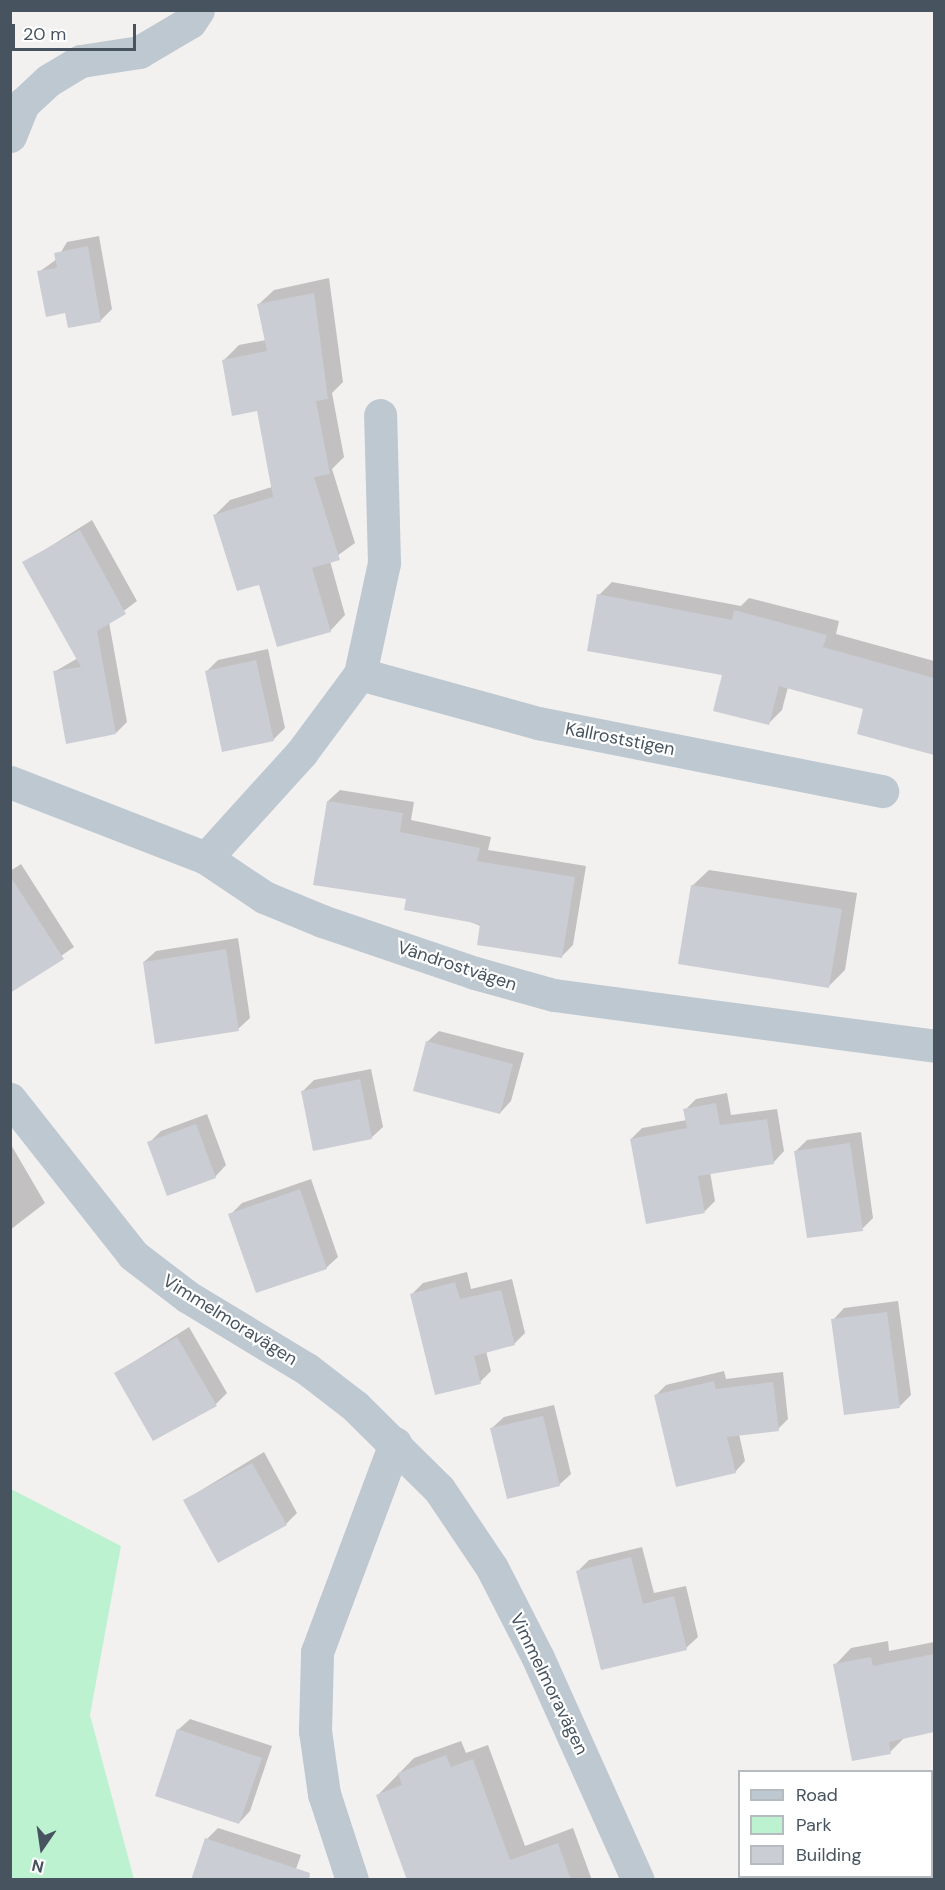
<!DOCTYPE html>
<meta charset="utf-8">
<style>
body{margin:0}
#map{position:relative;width:945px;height:1890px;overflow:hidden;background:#f3f0f0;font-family:"DM Sans",sans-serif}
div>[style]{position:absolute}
.green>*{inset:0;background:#bdf2d1}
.shadow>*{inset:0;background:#0003}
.building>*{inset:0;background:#cacdd3}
.minor>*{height:33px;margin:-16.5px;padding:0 16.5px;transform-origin:16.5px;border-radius:16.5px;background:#bdc8d0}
span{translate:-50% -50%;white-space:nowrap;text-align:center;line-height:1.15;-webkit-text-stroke:4.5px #fff;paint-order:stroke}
.street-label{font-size:18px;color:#47545f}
.frame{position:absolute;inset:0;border:12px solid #47545f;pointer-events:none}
.legend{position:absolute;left:738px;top:1770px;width:195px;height:108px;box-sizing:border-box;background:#fff;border:2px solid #b5bbbf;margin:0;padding:8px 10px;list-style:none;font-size:18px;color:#47545f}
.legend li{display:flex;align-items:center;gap:12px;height:30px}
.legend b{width:30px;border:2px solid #b5bbbf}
.north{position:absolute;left:12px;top:1818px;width:60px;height:60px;-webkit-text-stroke:4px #fff;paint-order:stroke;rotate:193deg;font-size:16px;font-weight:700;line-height:24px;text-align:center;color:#47545f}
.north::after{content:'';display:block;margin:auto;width:21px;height:27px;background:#47545f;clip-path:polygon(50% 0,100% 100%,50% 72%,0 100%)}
.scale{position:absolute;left:12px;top:24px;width:124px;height:27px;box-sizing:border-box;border:3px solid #47545f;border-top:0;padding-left:8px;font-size:18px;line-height:21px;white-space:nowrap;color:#47545f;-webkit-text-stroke:4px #fff;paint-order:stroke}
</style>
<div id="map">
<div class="green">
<i style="clip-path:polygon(11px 1489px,121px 1546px,90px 1715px,134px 1879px,11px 1879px)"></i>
</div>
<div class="shadow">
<i style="clip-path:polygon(99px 236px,112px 309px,101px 320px,69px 326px,66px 311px,39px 272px,57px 259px,67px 242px)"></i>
<i style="clip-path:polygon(329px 278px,343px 382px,332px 393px,344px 457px,332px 469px,355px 543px,330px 561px,345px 615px,330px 631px,260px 583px,215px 515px,230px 500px,272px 487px,258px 410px,224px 360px,239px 345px,266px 340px,258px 305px,274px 290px)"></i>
<i style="clip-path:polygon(92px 520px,137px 601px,109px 622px,127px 722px,116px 733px,54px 672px,78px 658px,24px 563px)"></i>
<i style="clip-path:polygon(612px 582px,741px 606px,749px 598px,839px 621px,836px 634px,934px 661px,934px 753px,859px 733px,865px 708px,788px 687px,782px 710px,768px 724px,724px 674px,599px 595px)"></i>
<i style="clip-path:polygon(268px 649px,285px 728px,273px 740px,206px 672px,218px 660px)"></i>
<i style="clip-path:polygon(340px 790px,414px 802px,411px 820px,491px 837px,488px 850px,586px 866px,573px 945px,561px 957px,408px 898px,328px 801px)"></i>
<i style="clip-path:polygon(21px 864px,74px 947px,10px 991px,10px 871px)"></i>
<i style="clip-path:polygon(709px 870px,857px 893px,845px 970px,829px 986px,692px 886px)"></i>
<i style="clip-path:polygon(238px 938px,250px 1018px,238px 1029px,144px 962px,156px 951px)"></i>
<i style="clip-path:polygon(439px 1031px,524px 1053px,511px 1101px,500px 1113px,427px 1042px)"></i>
<i style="clip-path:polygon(371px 1069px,383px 1127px,371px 1138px,303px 1091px,314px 1080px)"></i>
<i style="clip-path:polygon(727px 1093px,731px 1115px,777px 1109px,784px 1151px,774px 1162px,710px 1172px,715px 1201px,705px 1211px,631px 1139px,642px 1128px,687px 1120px,685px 1110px,696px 1099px)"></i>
<i style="clip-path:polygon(207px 1114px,226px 1165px,215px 1177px,149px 1143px,161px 1131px)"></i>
<i style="clip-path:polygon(861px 1132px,873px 1218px,862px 1229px,795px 1152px,807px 1140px)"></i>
<i style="clip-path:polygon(10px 1143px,45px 1203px,10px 1230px)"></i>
<i style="clip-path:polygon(311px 1179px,338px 1257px,326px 1268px,230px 1215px,242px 1203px)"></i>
<i style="clip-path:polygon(467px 1272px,471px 1289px,512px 1279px,525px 1333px,514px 1344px,486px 1351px,491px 1371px,480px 1382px,412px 1294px,423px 1283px)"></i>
<i style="clip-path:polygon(898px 1301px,911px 1395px,900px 1406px,833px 1320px,844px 1308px)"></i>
<i style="clip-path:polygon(189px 1327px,227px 1393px,216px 1404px,116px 1373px)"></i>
<i style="clip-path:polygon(724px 1371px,726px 1379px,783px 1372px,788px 1419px,778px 1429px,739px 1434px,745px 1461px,735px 1472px,656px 1395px,666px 1385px)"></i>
<i style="clip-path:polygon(554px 1405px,571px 1474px,559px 1485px,492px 1428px,504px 1417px)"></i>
<i style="clip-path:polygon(264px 1452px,297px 1513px,286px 1524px,185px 1500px)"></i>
<i style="clip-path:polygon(642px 1547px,654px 1593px,686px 1586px,698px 1637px,686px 1648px,578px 1571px,589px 1560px)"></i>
<i style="clip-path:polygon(888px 1641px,889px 1651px,934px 1642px,934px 1731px,905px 1737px,890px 1752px,835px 1665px,851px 1648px)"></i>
<i style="clip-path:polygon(190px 1719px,272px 1746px,250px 1811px,239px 1823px,178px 1730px)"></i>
<i style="clip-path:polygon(461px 1741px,466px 1753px,488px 1745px,525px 1846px,573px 1828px,592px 1880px,427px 1880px,378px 1795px,414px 1758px)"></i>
<i style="clip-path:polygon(218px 1828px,301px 1855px,292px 1880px,207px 1839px)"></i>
<i style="clip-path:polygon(893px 1876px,918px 1876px,919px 1880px,878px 1880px)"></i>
</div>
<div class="building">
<i style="clip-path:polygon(88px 246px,101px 322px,68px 328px,65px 313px,46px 317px,37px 271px,57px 268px,54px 253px)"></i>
<i style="clip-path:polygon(314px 293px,328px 399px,316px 401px,330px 474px,314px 477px,340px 560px,312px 568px,331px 632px,277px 647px,259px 585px,237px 591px,213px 515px,273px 497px,257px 411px,232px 416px,222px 360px,267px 351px,257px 304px)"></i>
<i style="clip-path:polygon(80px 530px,126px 614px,97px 631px,116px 734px,66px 744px,53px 671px,81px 667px,22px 562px)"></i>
<i style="clip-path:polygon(597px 594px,732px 620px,734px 610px,827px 635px,823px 647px,934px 678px,934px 755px,857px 734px,863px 709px,779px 686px,769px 725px,713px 711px,722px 675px,587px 651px)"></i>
<i style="clip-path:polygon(256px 660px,274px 741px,222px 752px,205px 671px)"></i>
<i style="clip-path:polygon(327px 801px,403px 813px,400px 832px,480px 848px,477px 861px,575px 877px,562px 958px,477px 945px,480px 924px,404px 910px,406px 899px,313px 885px)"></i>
<i style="clip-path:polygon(10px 876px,64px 959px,10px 993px)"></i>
<i style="clip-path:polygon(691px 885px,842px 909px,829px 988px,678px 964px)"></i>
<i style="clip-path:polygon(226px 949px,239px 1031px,155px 1044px,143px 962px)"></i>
<i style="clip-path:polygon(426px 1041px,513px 1064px,500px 1114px,413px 1091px)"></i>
<i style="clip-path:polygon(360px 1079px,372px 1139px,313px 1151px,301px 1091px)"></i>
<i style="clip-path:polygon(716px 1103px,720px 1125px,767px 1119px,774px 1164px,698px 1176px,705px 1213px,646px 1224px,630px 1139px,687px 1128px,683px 1109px)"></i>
<i style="clip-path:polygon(196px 1124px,216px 1178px,167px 1196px,147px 1142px)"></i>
<i style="clip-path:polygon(850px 1143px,863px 1231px,807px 1238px,794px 1151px)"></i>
<i style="clip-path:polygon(300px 1189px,327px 1269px,256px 1293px,228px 1214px)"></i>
<i style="clip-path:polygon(455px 1282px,460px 1299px,501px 1290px,515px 1345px,474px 1356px,481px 1384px,435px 1395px,410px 1294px)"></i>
<i style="clip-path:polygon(887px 1312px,900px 1408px,844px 1415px,831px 1319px)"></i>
<i style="clip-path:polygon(177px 1337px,217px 1406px,153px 1441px,114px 1373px)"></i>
<i style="clip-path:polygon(714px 1381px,716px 1389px,773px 1382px,779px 1431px,727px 1437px,736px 1473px,676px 1487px,654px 1395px)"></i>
<i style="clip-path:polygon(543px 1416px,560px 1486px,507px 1499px,490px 1428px)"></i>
<i style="clip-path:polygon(252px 1463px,287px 1525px,218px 1563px,183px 1500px)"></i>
<i style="clip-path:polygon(631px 1557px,643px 1604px,674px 1596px,687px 1650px,601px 1670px,576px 1571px)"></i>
<i style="clip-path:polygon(934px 1654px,934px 1732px,889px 1742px,891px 1754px,852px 1761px,833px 1664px,871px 1657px,873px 1666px)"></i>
<i style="clip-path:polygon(177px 1729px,262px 1758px,239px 1824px,155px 1796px)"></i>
<i style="clip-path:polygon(446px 1755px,451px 1767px,473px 1759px,510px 1860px,558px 1843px,571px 1880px,407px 1880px,376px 1795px,402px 1785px,398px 1773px)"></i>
<i style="clip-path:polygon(205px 1838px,310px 1873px,309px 1880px,191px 1880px)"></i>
</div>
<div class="minor">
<i style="left:10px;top:136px;width:35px;rotate:-68deg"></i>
<i style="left:23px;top:104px;width:35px;rotate:-43deg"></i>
<i style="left:49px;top:80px;width:37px;rotate:-31deg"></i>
<i style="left:81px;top:61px;width:59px;rotate:-8.8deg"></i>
<i style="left:139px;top:52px;width:59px;rotate:-30.5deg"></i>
<i style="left:190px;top:22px;width:14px;rotate:-56deg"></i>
<i style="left:360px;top:674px;width:185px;rotate:15.4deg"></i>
<i style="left:538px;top:723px;width:351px;rotate:11.2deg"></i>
<i style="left:10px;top:782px;width:210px;rotate:21.2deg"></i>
<i style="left:206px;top:858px;width:70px;rotate:33.9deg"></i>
<i style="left:264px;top:897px;width:63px;rotate:22.5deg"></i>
<i style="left:322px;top:921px;width:162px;rotate:18.8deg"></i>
<i style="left:475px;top:973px;width:82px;rotate:15.6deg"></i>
<i style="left:554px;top:995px;width:383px;rotate:7.6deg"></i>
<i style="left:206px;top:858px;width:143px;rotate:-47.8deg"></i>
<i style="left:302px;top:752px;width:97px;rotate:-53.4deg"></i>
<i style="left:360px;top:674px;width:114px;rotate:-77.8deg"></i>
<i style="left:384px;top:563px;width:148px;rotate:-91.5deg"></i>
<i style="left:10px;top:1099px;width:199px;rotate:51.7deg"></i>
<i style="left:133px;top:1255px;width:69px;rotate:37.4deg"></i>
<i style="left:188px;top:1297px;width:139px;rotate:31.2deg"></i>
<i style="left:307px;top:1369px;width:61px;rotate:37.6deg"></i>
<i style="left:355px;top:1406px;width:118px;rotate:44.7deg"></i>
<i style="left:439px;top:1489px;width:95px;rotate:56.1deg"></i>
<i style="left:492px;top:1568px;width:101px;rotate:62.9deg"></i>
<i style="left:538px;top:1658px;width:243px;rotate:65.8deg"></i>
<i style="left:352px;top:1880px;width:90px;rotate:-108deg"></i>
<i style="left:324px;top:1794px;width:64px;rotate:-98.1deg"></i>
<i style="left:315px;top:1731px;width:79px;rotate:-88.5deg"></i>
<i style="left:317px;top:1652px;width:223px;rotate:-69.5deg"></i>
</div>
<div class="street-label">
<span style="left:620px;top:739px;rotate:11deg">Kallroststigen</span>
<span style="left:457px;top:966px;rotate:18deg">Vändrostvägen</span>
<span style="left:230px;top:1320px;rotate:32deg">Vimmelmoravägen</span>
<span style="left:549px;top:1684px;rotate:64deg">Vimmelmoravägen</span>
</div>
<div class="frame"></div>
<ul class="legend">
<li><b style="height:8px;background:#bdc8d0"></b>Road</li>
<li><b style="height:16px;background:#bdf2d1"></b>Park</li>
<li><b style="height:16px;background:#cacdd3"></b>Building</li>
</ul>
<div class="north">N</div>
<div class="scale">20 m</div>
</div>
